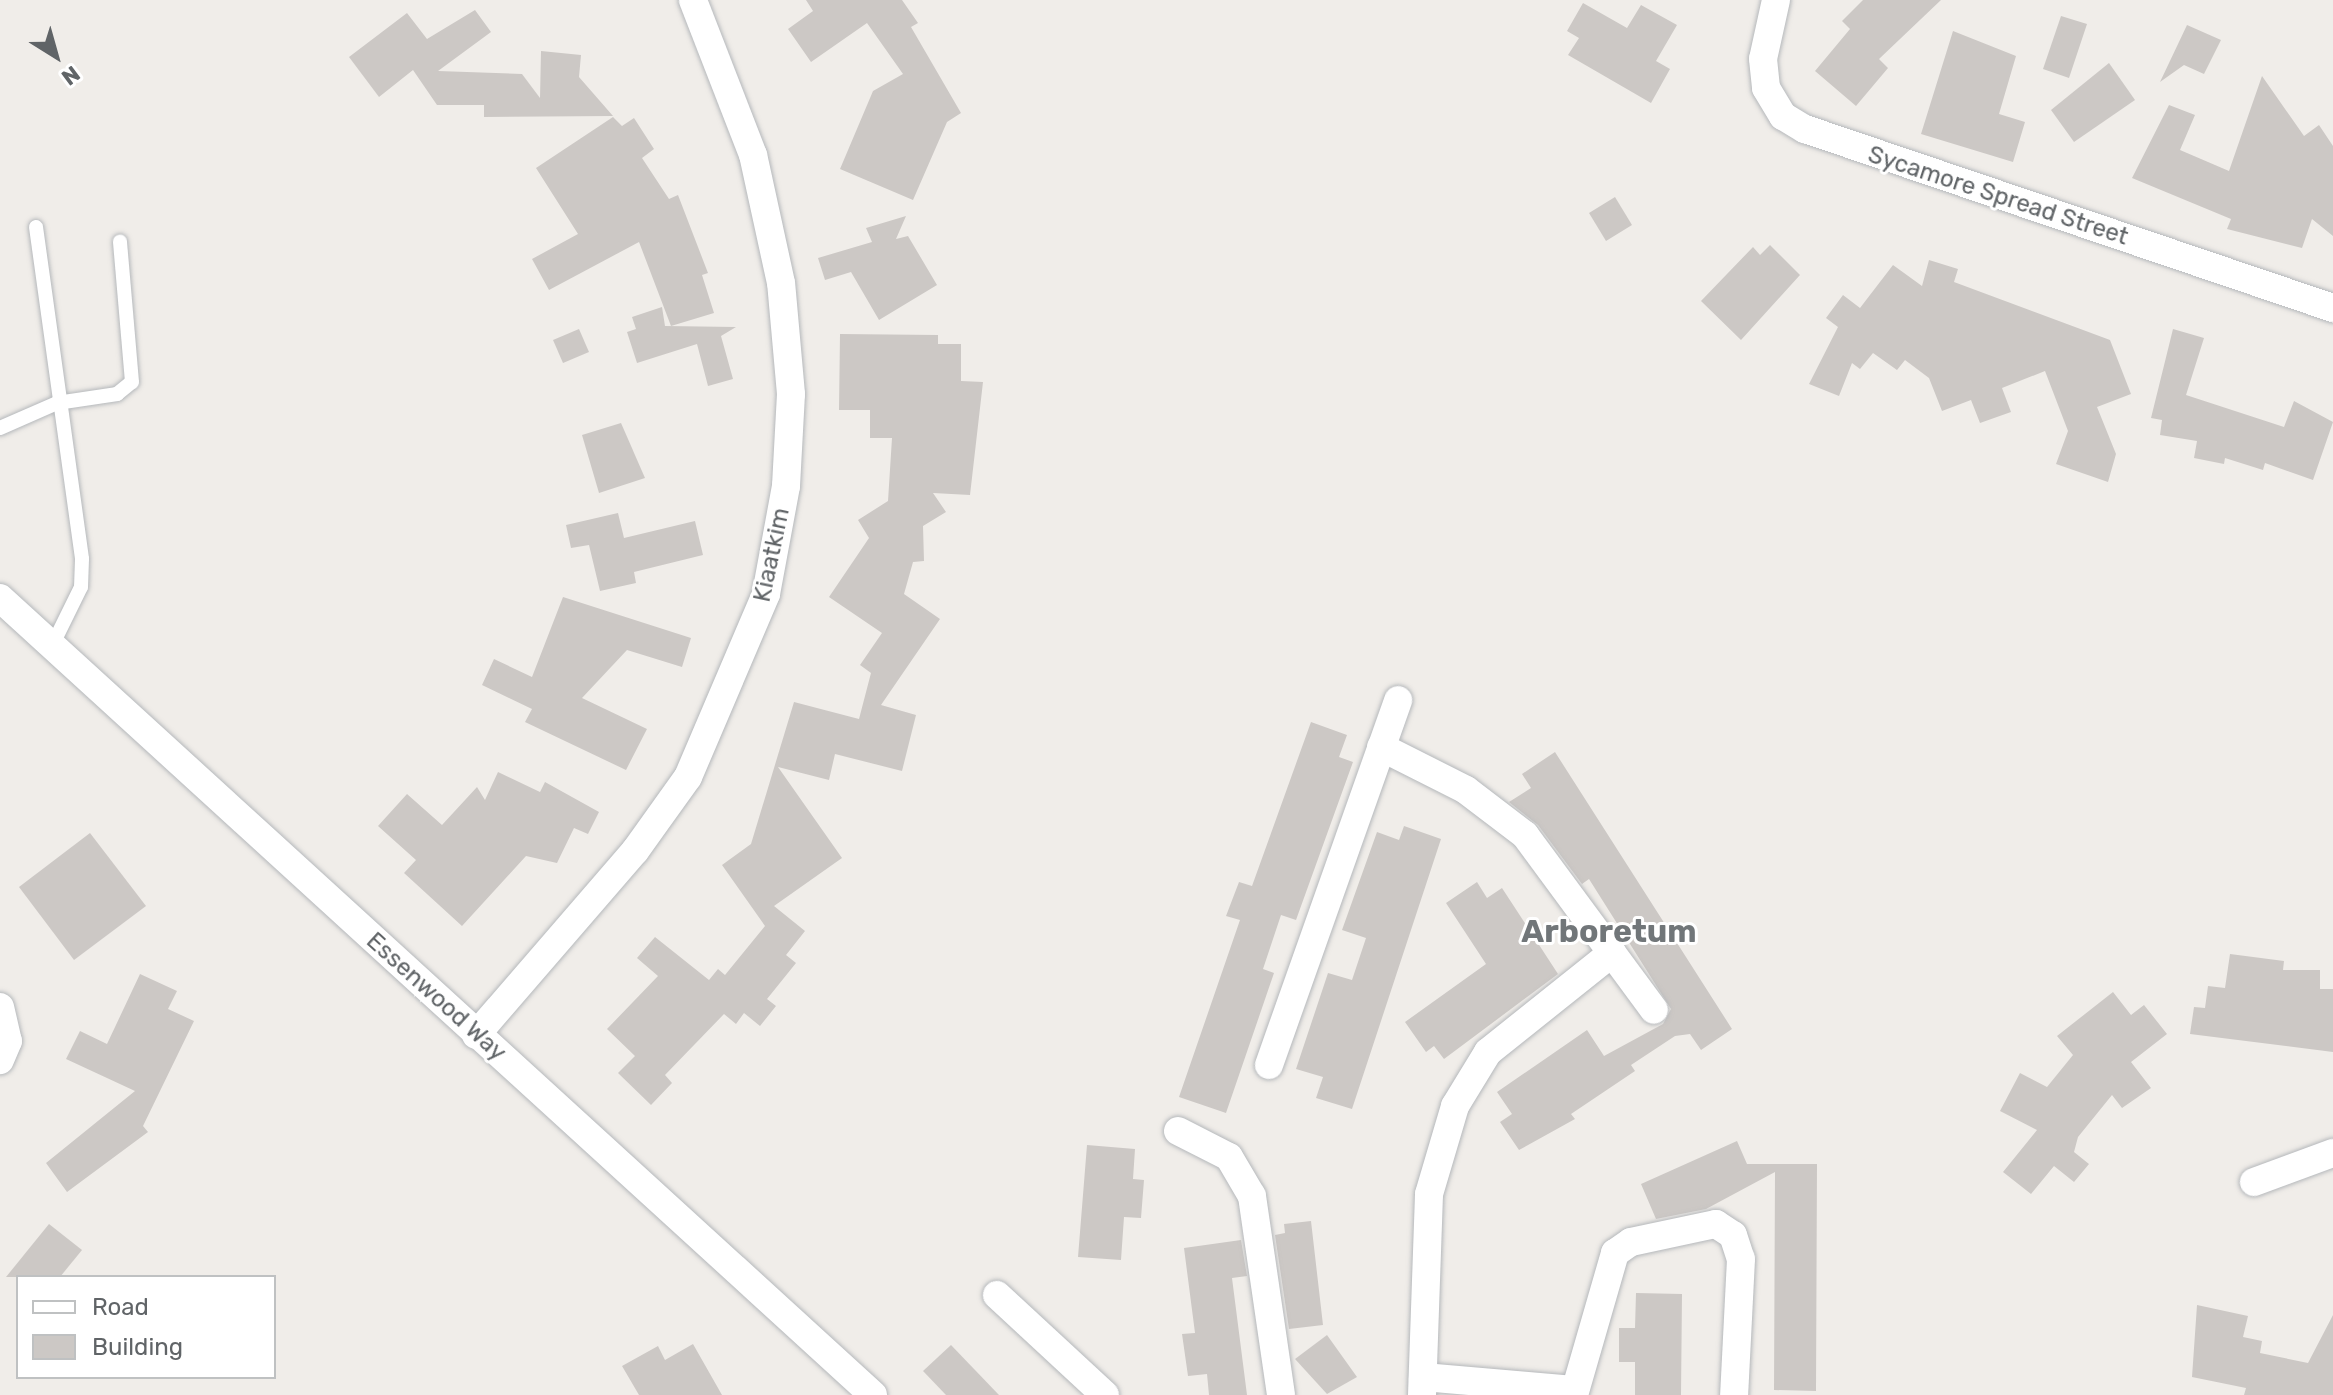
<!DOCTYPE html>
<style>
body{margin:0}
#map{position:relative;width:2333px;height:1395px;overflow:hidden;background:#f0ede9;font-family:Rubik,sans-serif}
div>[style]{position:absolute}
.building>*{inset:0;background:#ccc8c5}
.roads{filter:drop-shadow(0 0 2px #b5b8bb) drop-shadow(0 0 2px #b5b8bb)}
.lane>*{height:14px;margin:-7px;padding:0 7px;transform-origin:7px;border-radius:7px;background:#fff}
.street>*{height:28px;margin:-14px;padding:0 14px;transform-origin:14px;border-radius:14px;background:#fff}
span{translate:-50% -50%;white-space:nowrap;text-align:center;line-height:1.15;-webkit-text-stroke:6px #fff;paint-order:stroke}
.street-label{font-size:24px;color:#606467}
.district-label{font-size:32px;color:#717679;font-weight:700}
.legend{position:absolute;left:16px;top:1275px;width:260px;height:104px;box-sizing:border-box;background:#fff;border:2px solid #bfc1c2;margin:0;padding:10px 14px;list-style:none;font-size:24px;color:#606467}
.legend li{display:flex;align-items:center;gap:16px;height:40px}
.legend b{width:40px;border:2px solid #bfc1c2}
.north{position:absolute;left:16px;top:16px;width:80px;height:80px;-webkit-text-stroke:6px #fff;paint-order:stroke;rotate:143deg;font-size:22px;font-weight:700;line-height:32px;text-align:center;color:#606467}
.north::after{content:'';display:block;margin:auto;width:28px;height:36px;background:#606467;clip-path:polygon(50% 0,100% 100%,50% 72%,0 100%)}
</style>
<div id="map">
<div class="building">
<i style="clip-path:polygon(806px 0,902px 0,918px 23px,911px 27px,961px 113px,947px 122px,913px 200px,840px 169px,873px 91px,903px 74px,867px 23px,811px 62px,788px 29px,813px 11px)"></i>
<i style="clip-path:polygon(1863px 0,1941px 0,1879px 59px,1888px 68px,1856px 106px,1815px 71px,1850px 29px,1842px 21px)"></i>
<i style="clip-path:polygon(1583px 3px,1627px 28px,1641px 5px,1677px 25px,1656px 61px,1670px 69px,1651px 103px,1568px 55px,1579px 38px,1567px 31px)"></i>
<i style="clip-path:polygon(475px 10px,491px 32px,438px 71px,522px 74px,540px 98px,541px 51px,581px 55px,579px 77px,613px 116px,484px 117px,484px 105px,437px 105px,413px 70px,379px 97px,349px 57px,407px 13px,427px 39px)"></i>
<i style="clip-path:polygon(2061px 16px,2087px 24px,2069px 78px,2043px 69px)"></i>
<i style="clip-path:polygon(2187px 25px,2221px 40px,2204px 74px,2184px 65px,2160px 82px)"></i>
<i style="clip-path:polygon(1953px 31px,2016px 56px,1999px 114px,2025px 122px,2013px 162px,1921px 134px)"></i>
<i style="clip-path:polygon(2109px 63px,2135px 100px,2074px 142px,2051px 110px)"></i>
<i style="clip-path:polygon(2262px 76px,2304px 136px,2319px 125px,2333px 146px,2333px 236px,2312px 219px,2302px 248px,2227px 229px,2231px 219px,2132px 178px,2169px 105px,2195px 115px,2180px 150px,2229px 171px)"></i>
<i style="clip-path:polygon(613px 117px,622px 126px,634px 118px,654px 149px,642px 158px,669px 199px,678px 195px,708px 273px,702px 275px,714px 313px,671px 326px,639px 242px,549px 290px,532px 259px,578px 234px,536px 168px)"></i>
<i style="clip-path:polygon(1615px 197px,1632px 225px,1606px 241px,1589px 213px)"></i>
<i style="clip-path:polygon(906px 216px,896px 239px,908px 236px,937px 285px,879px 320px,851px 272px,825px 280px,818px 258px,872px 242px,866px 228px)"></i>
<i style="clip-path:polygon(1770px 245px,1800px 275px,1741px 340px,1701px 301px,1753px 247px,1760px 255px)"></i>
<i style="clip-path:polygon(1929px 260px,1958px 269px,1954px 282px,2110px 340px,2131px 394px,2097px 407px,2116px 454px,2108px 482px,2056px 464px,2068px 431px,2045px 371px,2002px 388px,2011px 412px,1980px 423px,1971px 400px,1942px 411px,1929px 378px,1905px 360px,1897px 370px,1873px 353px,1860px 369px,1852px 363px,1839px 396px,1809px 384px,1838px 327px,1826px 318px,1843px 295px,1860px 308px,1893px 265px,1922px 286px)"></i>
<i style="clip-path:polygon(662px 307px,665px 326px,736px 327px,721px 336px,733px 379px,708px 386px,697px 344px,637px 363px,627px 332px,636px 329px,632px 317px)"></i>
<i style="clip-path:polygon(579px 329px,589px 352px,563px 363px,553px 340px)"></i>
<i style="clip-path:polygon(2173px 329px,2204px 338px,2186px 395px,2284px 427px,2294px 401px,2333px 422px,2313px 480px,2265px 463px,2263px 470px,2225px 458px,2224px 464px,2194px 458px,2197px 441px,2160px 435px,2162px 420px,2151px 418px)"></i>
<i style="clip-path:polygon(840px 334px,938px 335px,938px 344px,961px 344px,961px 381px,983px 382px,970px 495px,933px 493px,946px 512px,923px 526px,924px 561px,913px 562px,904px 594px,940px 619px,881px 705px,916px 715px,902px 771px,835px 754px,829px 780px,778px 767px,842px 858px,774px 906px,805px 931px,786px 955px,796px 963px,767px 999px,776px 1006px,760px 1026px,744px 1013px,736px 1024px,724px 1014px,665px 1075px,672px 1083px,651px 1105px,618px 1073px,635px 1056px,607px 1029px,658px 976px,637px 958px,655px 937px,709px 980px,718px 969px,725px 975px,765px 926px,722px 865px,751px 844px,794px 702px,859px 719px,871px 673px,860px 665px,882px 633px,829px 597px,869px 538px,858px 520px,888px 501px,892px 438px,870px 438px,870px 410px,839px 410px)"></i>
<i style="clip-path:polygon(621px 423px,645px 478px,599px 493px,582px 435px)"></i>
<i style="clip-path:polygon(618px 513px,624px 538px,695px 521px,703px 555px,634px 572px,636px 583px,600px 591px,589px 545px,571px 548px,566px 525px)"></i>
<i style="clip-path:polygon(563px 597px,691px 638px,682px 667px,627px 650px,582px 698px,647px 729px,626px 770px,525px 722px,532px 709px,482px 685px,494px 659px,532px 677px)"></i>
<i style="clip-path:polygon(1311px 722px,1347px 735px,1339px 757px,1353px 762px,1296px 920px,1281px 915px,1263px 969px,1274px 973px,1226px 1113px,1179px 1097px,1240px 920px,1226px 916px,1239px 882px,1252px 886px)"></i>
<i style="clip-path:polygon(1555px 752px,1732px 1029px,1701px 1050px,1690px 1034px,1675px 1036px,1631px 1065px,1635px 1071px,1571px 1114px,1575px 1119px,1519px 1150px,1500px 1122px,1512px 1114px,1497px 1092px,1587px 1030px,1604px 1056px,1663px 1024px,1671px 1009px,1589px 879px,1582px 884px,1538px 825px,1509px 802px,1531px 788px,1522px 774px)"></i>
<i style="clip-path:polygon(498px 772px,540px 792px,545px 782px,599px 812px,588px 834px,574px 828px,557px 863px,526px 856px,462px 926px,404px 873px,416px 860px,378px 826px,407px 794px,442px 825px,477px 787px,485px 800px)"></i>
<i style="clip-path:polygon(1404px 826px,1441px 839px,1352px 1109px,1316px 1098px,1323px 1077px,1296px 1069px,1328px 973px,1352px 980px,1366px 938px,1342px 930px,1377px 832px,1399px 840px)"></i>
<i style="clip-path:polygon(90px 833px,146px 906px,74px 960px,19px 887px)"></i>
<i style="clip-path:polygon(1477px 882px,1487px 898px,1502px 888px,1558px 974px,1444px 1059px,1434px 1046px,1426px 1052px,1405px 1022px,1486px 964px,1446px 903px)"></i>
<i style="clip-path:polygon(2230px 954px,2284px 961px,2283px 970px,2320px 970px,2320px 989px,2333px 989px,2333px 1052px,2190px 1034px,2194px 1007px,2205px 1008px,2208px 986px,2225px 988px)"></i>
<i style="clip-path:polygon(140px 974px,177px 991px,168px 1009px,194px 1021px,143px 1126px,148px 1132px,67px 1192px,46px 1163px,135px 1091px,66px 1059px,80px 1031px,107px 1044px)"></i>
<i style="clip-path:polygon(2113px 992px,2131px 1015px,2144px 1005px,2167px 1034px,2131px 1062px,2151px 1088px,2122px 1108px,2112px 1095px,2078px 1137px,2074px 1152px,2089px 1164px,2074px 1182px,2054px 1166px,2031px 1194px,2003px 1172px,2037px 1130px,2000px 1111px,2020px 1073px,2047px 1087px,2073px 1055px,2057px 1036px)"></i>
<i style="clip-path:polygon(1737px 1141px,1747px 1164px,1817px 1164px,1816px 1391px,1774px 1390px,1775px 1172px,1706px 1209px,1656px 1219px,1641px 1184px)"></i>
<i style="clip-path:polygon(1087px 1145px,1135px 1149px,1133px 1179px,1144px 1180px,1141px 1218px,1124px 1217px,1121px 1260px,1078px 1257px)"></i>
<i style="clip-path:polygon(1311px 1221px,1323px 1325px,1289px 1329px,1275px 1235px,1285px 1233px,1284px 1224px)"></i>
<i style="clip-path:polygon(49px 1224px,82px 1250px,60px 1277px,6px 1277px)"></i>
<i style="clip-path:polygon(1241px 1240px,1247px 1276px,1232px 1278px,1247px 1395px,1209px 1395px,1207px 1374px,1188px 1376px,1182px 1334px,1195px 1333px,1184px 1248px)"></i>
<i style="clip-path:polygon(1636px 1293px,1682px 1294px,1681px 1395px,1635px 1395px,1635px 1362px,1619px 1362px,1619px 1328px,1635px 1328px)"></i>
<i style="clip-path:polygon(2197px 1305px,2248px 1316px,2243px 1337px,2262px 1341px,2260px 1353px,2308px 1363px,2333px 1315px,2333px 1395px,2244px 1395px,2246px 1388px,2192px 1377px)"></i>
<i style="clip-path:polygon(1327px 1335px,1357px 1377px,1327px 1394px,1295px 1359px)"></i>
<i style="clip-path:polygon(693px 1344px,722px 1395px,639px 1395px,622px 1366px,658px 1346px,665px 1360px)"></i>
<i style="clip-path:polygon(951px 1345px,999px 1395px,946px 1395px,923px 1371px)"></i>
</div>
<div class="roads">
<div class="lane">
<i style="left:36px;top:227px;width:335px;rotate:82.1deg"></i>
<i style="left:82px;top:559px;width:28px;rotate:92deg"></i>
<i style="left:81px;top:587px;width:66px;rotate:116.2deg"></i>
<i style="left:0;top:428px;width:62px;rotate:-23.7deg"></i>
<i style="left:57px;top:403px;width:61px;rotate:-8.5deg"></i>
<i style="left:117px;top:394px;width:19px;rotate:-39deg"></i>
<i style="left:132px;top:382px;width:141px;rotate:-94.9deg"></i>
</div>
<div class="street">
<i style="left:1776px;top:0;width:60px;rotate:102.4deg"></i>
<i style="left:1763px;top:59px;width:29px;rotate:84deg"></i>
<i style="left:1766px;top:88px;width:33px;rotate:59deg"></i>
<i style="left:1783px;top:116px;width:26px;rotate:31deg"></i>
<i style="left:1805px;top:129px;width:558px;rotate:18.73deg"></i>
<i style="left:0;top:598px;width:1182px;rotate:42.39deg"></i>
<i style="left:1381px;top:747px;width:95px;rotate:26.8deg"></i>
<i style="left:1466px;top:790px;width:74px;rotate:37.3deg"></i>
<i style="left:1525px;top:835px;width:217px;rotate:53.6deg"></i>
<i style="left:0;top:1007px;width:35px;rotate:77deg"></i>
<i style="left:8px;top:1041px;width:21px;rotate:113deg"></i>
<i style="left:476px;top:1035px;width:243px;rotate:-49.2deg"></i>
<i style="left:635px;top:851px;width:91px;rotate:-54.4deg"></i>
<i style="left:688px;top:777px;width:199px;rotate:-66.9deg"></i>
<i style="left:766px;top:594px;width:110px;rotate:-79.5deg"></i>
<i style="left:786px;top:486px;width:92px;rotate:-86.9deg"></i>
<i style="left:791px;top:394px;width:111px;rotate:-95.1deg"></i>
<i style="left:781px;top:283px;width:131px;rotate:-102.3deg"></i>
<i style="left:753px;top:155px;width:166px;rotate:-111.2deg"></i>
<i style="left:1269px;top:1065px;width:387px;rotate:-70.5deg"></i>
<i style="left:1178px;top:1131px;width:57px;rotate:27deg"></i>
<i style="left:1229px;top:1157px;width:45px;rotate:59.5deg"></i>
<i style="left:1252px;top:1196px;width:201px;rotate:81.7deg"></i>
<i style="left:2254px;top:1182px;width:84px;rotate:-20.2deg"></i>
<i style="left:997px;top:1295px;width:147px;rotate:42.8deg"></i>
<i style="left:1423px;top:1377px;width:152px;rotate:4.9deg"></i>
<i style="left:1422px;top:1395px;width:201px;rotate:-88deg"></i>
<i style="left:1429px;top:1194px;width:92px;rotate:-73.5deg"></i>
<i style="left:1455px;top:1106px;width:63px;rotate:-58.6deg"></i>
<i style="left:1488px;top:1052px;width:159px;rotate:-38.6deg"></i>
<i style="left:1574px;top:1395px;width:148px;rotate:-73.9deg"></i>
<i style="left:1615px;top:1253px;width:19px;rotate:-35deg"></i>
<i style="left:1631px;top:1242px;width:87px;rotate:-12deg"></i>
<i style="left:1716px;top:1224px;width:20px;rotate:33deg"></i>
<i style="left:1733px;top:1235px;width:25px;rotate:72deg"></i>
<i style="left:1741px;top:1259px;width:136px;rotate:92.9deg"></i>
</div>
</div>
<div class="street-label">
<span style="left:1998px;top:196px;rotate:18deg">Sycamore Spread Street</span>
<span style="left:772px;top:555px;rotate:-78deg">Kiaatkim</span>
<span style="left:436px;top:997px;rotate:42deg">Essenwood Way</span>
</div>
<div class="district-label">
<span style="left:1609px;top:931px">Arboretum</span>
</div>
<ul class="legend">
<li><b style="height:10px;background:#fff"></b>Road</li>
<li><b style="height:22px;background:#ccc8c5"></b>Building</li>
</ul>
<div class="north">N</div>
</div>
